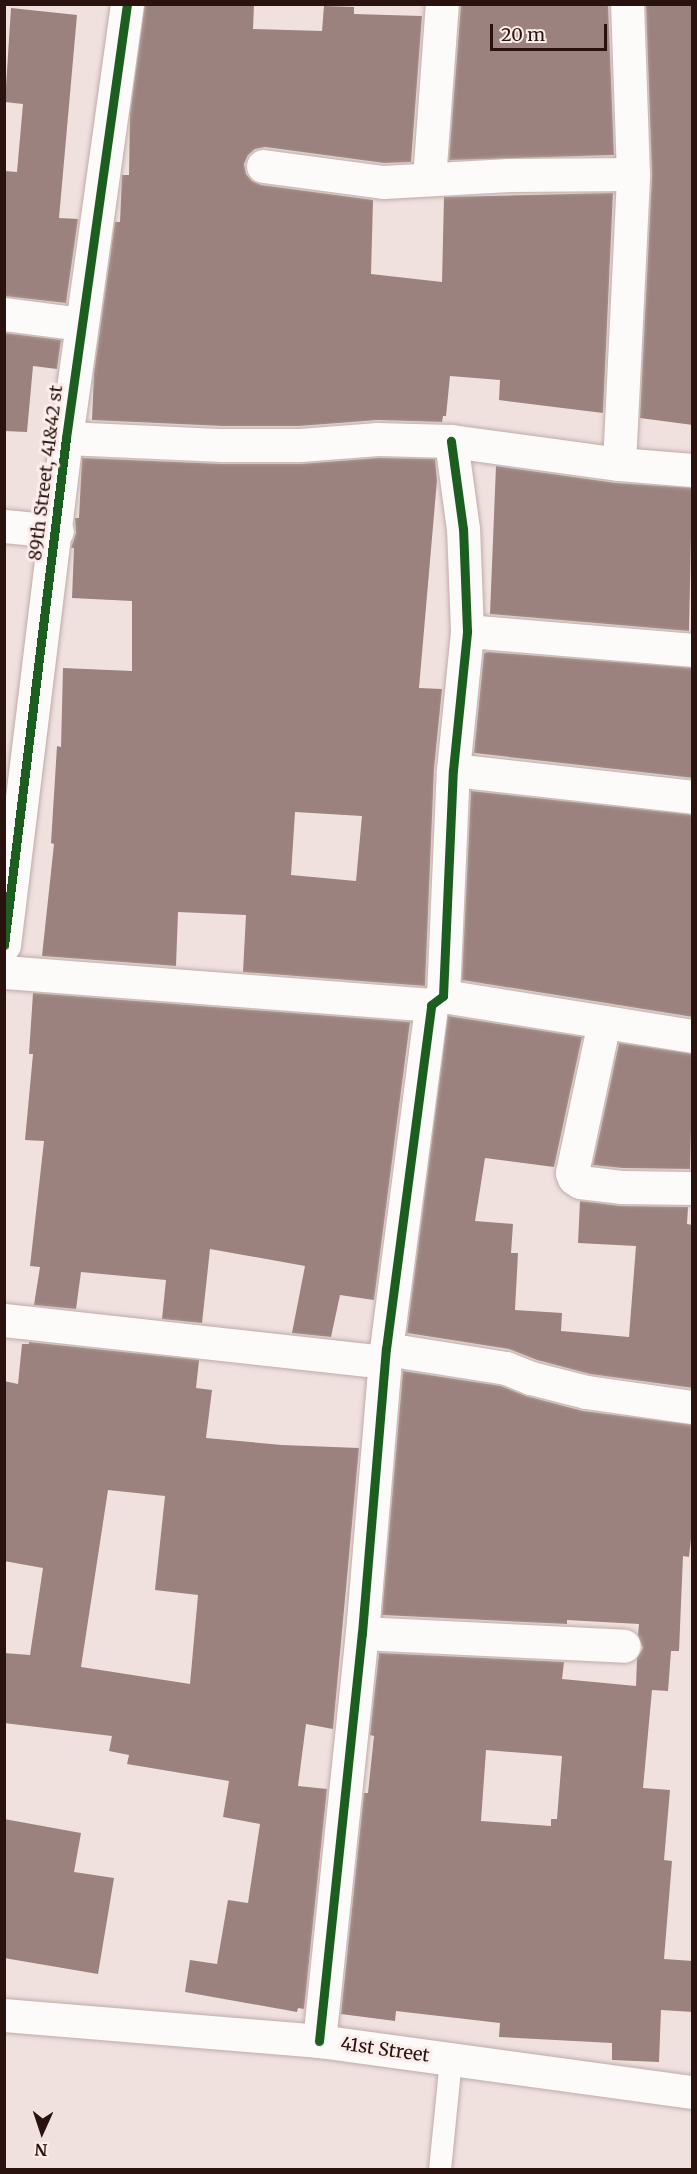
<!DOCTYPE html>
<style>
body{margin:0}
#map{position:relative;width:697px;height:2174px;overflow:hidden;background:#f0e1df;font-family:Merriweather,serif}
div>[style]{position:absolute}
.building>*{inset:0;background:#9b827e}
.roads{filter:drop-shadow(0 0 2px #beaca8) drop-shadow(0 0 2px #beaca8)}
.service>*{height:22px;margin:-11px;padding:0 11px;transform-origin:11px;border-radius:11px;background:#fdfafa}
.minor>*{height:33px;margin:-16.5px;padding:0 16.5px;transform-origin:16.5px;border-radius:16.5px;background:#fdfafa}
.secondary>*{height:33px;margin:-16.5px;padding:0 16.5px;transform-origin:16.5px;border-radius:16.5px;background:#fdfafa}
.cycleway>*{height:9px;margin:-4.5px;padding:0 4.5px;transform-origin:4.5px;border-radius:4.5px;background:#1b5e20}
span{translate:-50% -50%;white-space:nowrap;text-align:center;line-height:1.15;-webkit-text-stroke:6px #fbedea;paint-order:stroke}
.street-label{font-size:18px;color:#2a130e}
.frame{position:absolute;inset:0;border:6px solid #2a130e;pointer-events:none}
.north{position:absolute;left:12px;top:2102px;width:60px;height:60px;-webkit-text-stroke:4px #fbedea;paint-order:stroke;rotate:183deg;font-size:16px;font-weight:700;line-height:24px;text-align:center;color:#2a130e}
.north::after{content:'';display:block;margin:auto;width:21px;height:27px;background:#2a130e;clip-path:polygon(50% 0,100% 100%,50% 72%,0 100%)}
.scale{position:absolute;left:490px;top:24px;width:117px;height:27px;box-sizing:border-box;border:3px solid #2a130e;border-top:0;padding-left:8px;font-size:18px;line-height:21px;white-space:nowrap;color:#2a130e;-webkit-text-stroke:4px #fbedea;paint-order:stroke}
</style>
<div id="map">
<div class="building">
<i style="clip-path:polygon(145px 4px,254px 4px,253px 29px,322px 31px,324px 6px,354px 7px,354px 14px,422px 16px,411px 162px,384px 163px,265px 147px,255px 149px,248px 155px,244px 164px,246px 174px,252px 181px,261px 185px,373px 200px,371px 274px,442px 282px,444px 197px,613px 193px,603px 413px,499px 400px,500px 380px,450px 376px,446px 416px,443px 416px,442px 422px,378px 420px,299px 426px,223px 426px,92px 420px,94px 373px,115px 222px,120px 222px,122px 175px,129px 175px,130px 114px)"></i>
<i style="clip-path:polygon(461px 4px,608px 4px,614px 155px,449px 160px)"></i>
<i style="clip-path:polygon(646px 4px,693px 4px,693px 425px,640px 418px,652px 175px)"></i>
<i style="clip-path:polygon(11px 8px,77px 15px,59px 218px,78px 219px,66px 303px,4px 296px,4px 171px,17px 172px,23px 104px,5px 102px)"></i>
<i style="clip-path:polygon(4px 333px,61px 340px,57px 369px,33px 366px,27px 432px,4px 431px)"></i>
<i style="clip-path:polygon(evenodd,82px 458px,223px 464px,300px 464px,378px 458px,435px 459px,437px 480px,419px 688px,442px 689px,434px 769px,425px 986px,243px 972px,246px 915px,178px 912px,176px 966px,42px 956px,54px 844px,51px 843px,57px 746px,61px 747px,63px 668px,132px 671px,132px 601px,72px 598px,74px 548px,71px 548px,76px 533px,75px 518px,79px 518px,82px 458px,295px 812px,362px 816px,356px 881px,291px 875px,295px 812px)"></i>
<i style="clip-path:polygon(496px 466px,616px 483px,692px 488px,689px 631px,490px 614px)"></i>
<i style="clip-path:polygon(488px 652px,693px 668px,693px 778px,474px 753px,484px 653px)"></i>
<i style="clip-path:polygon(471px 791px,693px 815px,693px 1017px,462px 980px)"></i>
<i style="clip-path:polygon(33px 993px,410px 1022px,374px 1300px,340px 1295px,331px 1337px,292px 1333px,305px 1266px,210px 1249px,202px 1323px,162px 1319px,166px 1280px,81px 1272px,76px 1309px,34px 1305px,40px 1267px,30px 1266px,44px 1141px,25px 1140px,33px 1054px,29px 1054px)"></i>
<i style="clip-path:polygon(448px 1016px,582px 1037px,554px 1167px,485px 1158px,475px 1221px,513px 1224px,511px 1253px,518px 1253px,515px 1310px,562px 1313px,561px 1331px,629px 1337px,636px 1246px,578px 1243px,580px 1201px,621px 1206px,688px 1207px,687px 1224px,693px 1225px,693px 1388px,590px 1374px,537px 1360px,509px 1349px,407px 1333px)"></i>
<i style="clip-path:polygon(619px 1043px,693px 1054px,690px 1169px,622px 1168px,593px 1165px)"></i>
<i style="clip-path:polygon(evenodd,29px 1342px,199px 1360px,196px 1388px,212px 1390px,206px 1438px,282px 1445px,359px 1448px,333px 1729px,306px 1724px,298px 1786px,327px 1789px,304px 2009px,298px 2008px,297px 2012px,185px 1992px,190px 1960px,217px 1964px,228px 1900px,248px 1903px,260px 1824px,223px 1817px,229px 1781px,127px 1764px,129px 1755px,109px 1751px,112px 1736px,4px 1723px,4px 1653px,30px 1655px,43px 1568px,4px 1561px,4px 1381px,18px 1384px,22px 1344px,29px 1344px,29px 1342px,108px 1490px,165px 1496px,155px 1590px,198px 1595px,190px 1684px,81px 1667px,108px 1490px)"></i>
<i style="clip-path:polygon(evenodd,403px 1371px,501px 1386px,526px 1396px,583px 1411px,693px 1425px,693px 1520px,689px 1557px,683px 1556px,679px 1651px,671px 1651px,668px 1691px,652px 1690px,643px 1788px,670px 1790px,664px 1860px,672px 1861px,664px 1959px,693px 1961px,693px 2012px,661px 2010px,659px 2062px,612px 2060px,612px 2043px,499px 2037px,500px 2023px,396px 2011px,395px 2021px,341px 2014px,364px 1793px,368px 1793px,374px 1736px,370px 1735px,379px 1653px,564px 1662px,562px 1679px,636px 1686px,637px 1658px,643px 1648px,638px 1635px,639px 1624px,567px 1620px,567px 1624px,382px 1615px,403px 1371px,486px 1750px,562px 1756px,557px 1819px,551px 1819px,551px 1826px,481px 1821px,486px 1750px)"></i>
<i style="clip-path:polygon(4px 1819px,81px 1833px,74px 1872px,114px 1878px,98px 1974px,4px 1958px)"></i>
</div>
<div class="roads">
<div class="service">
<i style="left:440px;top:2170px;width:112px;rotate:-84.3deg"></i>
</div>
<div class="minor">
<i style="left:263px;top:166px;width:121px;rotate:7.6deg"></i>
<i style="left:383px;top:182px;width:126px;rotate:-3.2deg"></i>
<i style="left:509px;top:175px;width:124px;rotate:-0.5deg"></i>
<i style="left:429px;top:179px;width:175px;rotate:-85.8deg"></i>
<i style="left:4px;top:314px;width:78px;rotate:7.4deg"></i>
<i style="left:66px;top:438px;width:157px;rotate:2.6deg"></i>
<i style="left:223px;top:445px;width:77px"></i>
<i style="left:300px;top:445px;width:78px;rotate:-4.4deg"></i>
<i style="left:378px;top:439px;width:73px;rotate:1.6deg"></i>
<i style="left:451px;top:441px;width:170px;rotate:7.8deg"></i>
<i style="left:619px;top:464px;width:73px;rotate:4.7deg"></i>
<i style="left:619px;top:464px;width:290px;rotate:-87.2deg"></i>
<i style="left:633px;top:174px;width:170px;rotate:-92deg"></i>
<i style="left:4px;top:526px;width:53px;rotate:5.4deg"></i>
<i style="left:467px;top:631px;width:226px;rotate:4.8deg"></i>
<i style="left:453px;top:770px;width:241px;rotate:6.4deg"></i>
<i style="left:4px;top:945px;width:511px;rotate:-83.03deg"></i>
<i style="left:66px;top:438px;width:438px;rotate:-82deg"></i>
<i style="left:4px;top:972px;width:428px;rotate:4.4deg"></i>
<i style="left:443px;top:996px;width:252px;rotate:9.1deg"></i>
<i style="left:604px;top:1022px;width:154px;rotate:102deg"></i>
<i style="left:572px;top:1173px;width:5px;rotate:68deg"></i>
<i style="left:574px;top:1178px;width:7px;rotate:34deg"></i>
<i style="left:580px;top:1182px;width:41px;rotate:7deg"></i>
<i style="left:621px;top:1187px;width:71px;rotate:0.8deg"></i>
<i style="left:4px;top:1320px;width:382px;rotate:6.3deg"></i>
<i style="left:386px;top:1349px;width:121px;rotate:9deg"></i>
<i style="left:506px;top:1368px;width:27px;rotate:22deg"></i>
<i style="left:531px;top:1378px;width:57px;rotate:14.3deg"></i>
<i style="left:586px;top:1392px;width:107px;rotate:8.1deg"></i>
<i style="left:362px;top:1633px;width:262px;rotate:2.8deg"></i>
<i style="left:319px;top:2041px;width:410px;rotate:-84deg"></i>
<i style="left:362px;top:1633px;width:285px;rotate:-85.2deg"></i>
<i style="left:386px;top:1349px;width:347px;rotate:-82.5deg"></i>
<i style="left:431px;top:1005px;width:15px;rotate:-37deg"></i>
<i style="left:443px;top:996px;width:226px;rotate:-87.5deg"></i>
<i style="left:453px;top:770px;width:140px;rotate:-84.2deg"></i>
<i style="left:467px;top:631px;width:102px;rotate:-92.2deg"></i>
<i style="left:463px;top:529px;width:89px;rotate:-97.8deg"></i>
</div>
<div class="secondary">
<i style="left:4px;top:2015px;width:316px;rotate:4.7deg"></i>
<i style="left:319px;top:2041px;width:376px;rotate:7.8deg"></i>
</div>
</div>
<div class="cycleway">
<i style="left:4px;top:945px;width:511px;rotate:-83.03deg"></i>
<i style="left:66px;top:438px;width:438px;rotate:-82deg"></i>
<i style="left:319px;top:2041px;width:410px;rotate:-84deg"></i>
<i style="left:362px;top:1633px;width:285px;rotate:-85.2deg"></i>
<i style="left:386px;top:1349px;width:347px;rotate:-82.5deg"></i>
<i style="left:431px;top:1005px;width:15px;rotate:-37deg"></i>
<i style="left:443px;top:996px;width:226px;rotate:-87.5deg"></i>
<i style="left:453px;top:770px;width:140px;rotate:-84.2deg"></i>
<i style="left:467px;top:631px;width:102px;rotate:-92.2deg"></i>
<i style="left:463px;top:529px;width:89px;rotate:-97.8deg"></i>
</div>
<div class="street-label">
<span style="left:46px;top:473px;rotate:-83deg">89th Street, 41&amp;42 st</span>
<span style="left:385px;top:2050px;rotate:8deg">41st Street</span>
</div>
<div class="frame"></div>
<div class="north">N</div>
<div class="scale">20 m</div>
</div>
